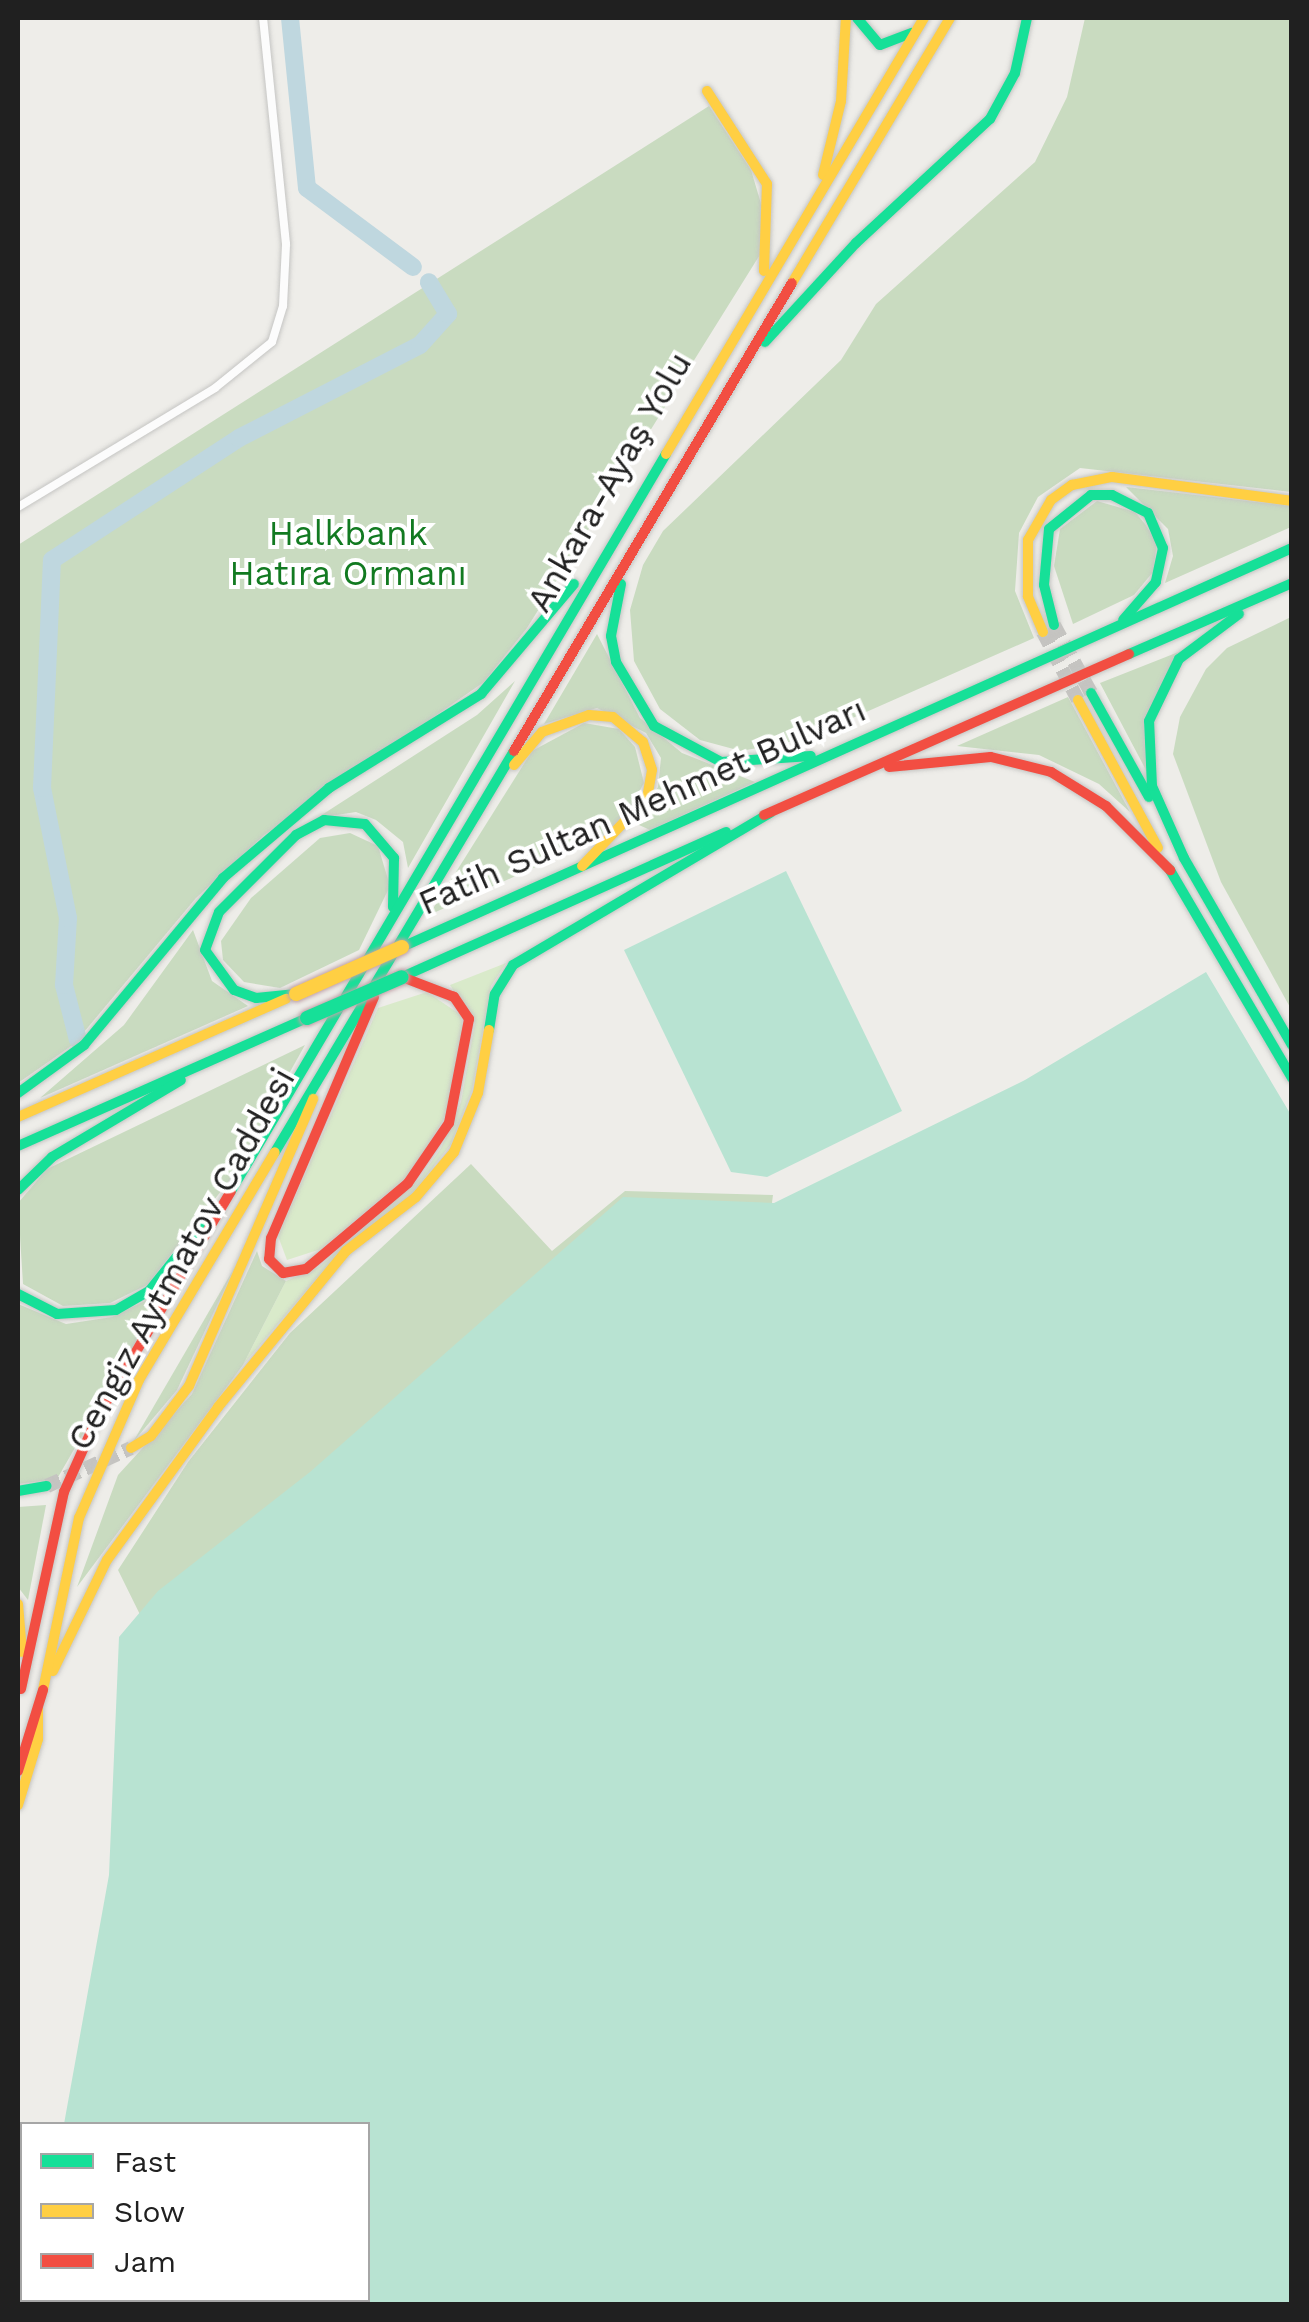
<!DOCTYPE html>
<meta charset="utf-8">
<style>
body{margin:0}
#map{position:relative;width:1309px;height:2322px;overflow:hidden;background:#eeede9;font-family:"Work Sans",sans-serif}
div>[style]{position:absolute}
.grass>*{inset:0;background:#d9eaca}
.forest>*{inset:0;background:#c9dbc0}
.pitch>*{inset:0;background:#b8e3d2}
.river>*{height:18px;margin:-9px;padding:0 9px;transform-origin:9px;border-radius:9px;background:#bfd7df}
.highway-tunnel>*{height:14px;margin-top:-7px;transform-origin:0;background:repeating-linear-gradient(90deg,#c5c4c1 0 14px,transparent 0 21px)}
.roads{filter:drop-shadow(0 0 2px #c5c5c3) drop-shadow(0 0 2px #c5c5c3)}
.street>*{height:8px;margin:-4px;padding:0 4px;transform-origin:4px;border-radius:4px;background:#fcfcfc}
.fast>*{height:10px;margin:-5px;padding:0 5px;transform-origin:5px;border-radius:5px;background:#16e098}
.slow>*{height:10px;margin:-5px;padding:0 5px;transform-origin:5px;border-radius:5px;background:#ffcf43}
.jam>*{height:10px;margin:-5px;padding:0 5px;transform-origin:5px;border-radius:5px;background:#f24e42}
.bridges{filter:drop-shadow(0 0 2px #c1a3a9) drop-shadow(0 0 2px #c1a3a9)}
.fast-bridge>*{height:14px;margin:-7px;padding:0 7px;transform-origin:7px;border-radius:7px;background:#16e098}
.slow-bridge>*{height:14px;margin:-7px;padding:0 7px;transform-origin:7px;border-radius:7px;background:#ffcf43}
span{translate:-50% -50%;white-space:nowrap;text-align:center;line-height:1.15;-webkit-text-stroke:8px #fff;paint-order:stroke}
.street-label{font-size:35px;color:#202020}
.park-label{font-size:35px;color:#127a21}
.frame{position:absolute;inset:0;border:20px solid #202020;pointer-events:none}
.legend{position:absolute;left:20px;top:2122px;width:350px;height:180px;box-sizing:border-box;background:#fff;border:2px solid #a6a6a6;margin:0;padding:12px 18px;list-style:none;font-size:30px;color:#202020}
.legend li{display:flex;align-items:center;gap:20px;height:50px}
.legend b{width:50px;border:2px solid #a6a6a6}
</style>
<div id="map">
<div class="grass">
<i style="clip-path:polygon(506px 963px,491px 986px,472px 1090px,451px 1144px,412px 1194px,322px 1272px,243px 1365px,286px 1281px,319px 1267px,420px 1178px,441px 1148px,461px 1102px,475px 1023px,450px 985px)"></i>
<i style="clip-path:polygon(427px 992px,461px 1015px,464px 1039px,444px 1119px,409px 1175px,321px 1249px,287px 1260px,278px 1236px,378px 1008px)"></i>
</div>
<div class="forest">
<i style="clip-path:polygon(1085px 18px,1291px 18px,1291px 492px,1080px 468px,1038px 497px,1019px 533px,1015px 591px,1034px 638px,805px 739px,741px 751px,700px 740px,660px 709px,634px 661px,630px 610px,643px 565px,663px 531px,841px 360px,876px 304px,1035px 162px,1067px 97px)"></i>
<i style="clip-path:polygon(709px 106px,751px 170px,765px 217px,761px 253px,527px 628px,484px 682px,264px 835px,196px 898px,74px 1044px,18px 1083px,18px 545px)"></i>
<i style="clip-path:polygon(1126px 487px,1291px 506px,1291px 527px,1165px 583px,1173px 556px,1168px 529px)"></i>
<i style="clip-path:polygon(1097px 501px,1135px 512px,1145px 524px,1157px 543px,1153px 572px,1134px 595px,1073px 624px,1054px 566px,1060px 529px)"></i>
<i style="clip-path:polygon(1291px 617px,1291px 1009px,1221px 882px,1173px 754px,1180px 717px,1206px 669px,1227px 648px)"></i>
<i style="clip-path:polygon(597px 634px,640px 718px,682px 753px,755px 782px,650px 830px,639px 825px,658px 787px,661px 758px,646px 733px,597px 708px,544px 724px)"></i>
<i style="clip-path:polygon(1181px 651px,1144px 724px,1146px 770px,1100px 683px)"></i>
<i style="clip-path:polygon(515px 681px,408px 868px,403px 842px,376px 820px,356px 812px,317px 818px,477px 715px)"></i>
<i style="clip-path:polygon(1068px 697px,1130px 812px,1099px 784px,1039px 755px,957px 746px)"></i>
<i style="clip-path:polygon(584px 723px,619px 729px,635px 747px,644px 783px,626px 815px,600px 838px,429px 915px,532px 751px)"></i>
<i style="clip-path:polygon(350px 833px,378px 846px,390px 886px,359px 950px,280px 988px,244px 982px,223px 960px,221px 941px,251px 898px,320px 838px)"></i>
<i style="clip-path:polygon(193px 930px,212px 981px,248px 1006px,40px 1098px,124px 1025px)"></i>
<i style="clip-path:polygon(305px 1045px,229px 1181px,147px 1285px,110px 1303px,63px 1306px,23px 1284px,18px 1203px,47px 1169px)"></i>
<i style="clip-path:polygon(471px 1164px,552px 1251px,625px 1191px,773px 1195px,761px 1283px,155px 1645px,118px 1570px,188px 1462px,290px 1333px)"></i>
<i style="clip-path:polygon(257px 1251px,262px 1266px,286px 1281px,243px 1365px,77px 1587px,118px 1475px,192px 1394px)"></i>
<i style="clip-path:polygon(236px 1265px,177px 1390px,133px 1442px)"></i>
<i style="clip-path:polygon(151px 1298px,159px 1302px,57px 1479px,18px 1484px,18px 1304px,66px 1324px,112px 1317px)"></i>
<i style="clip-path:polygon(46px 1505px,28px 1600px,18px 1587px,18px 1507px)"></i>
</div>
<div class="pitch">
<i style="clip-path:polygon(786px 871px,902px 1111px,767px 1177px,731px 1172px,624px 950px)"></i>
<i style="clip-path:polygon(1206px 972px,1291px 1115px,1291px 2304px,18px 2304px,22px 2212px,22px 2300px,368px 2300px,368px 2124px,64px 2124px,109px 1875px,119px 1637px,158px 1591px,310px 1472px,623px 1197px,774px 1203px,1025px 1080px)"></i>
</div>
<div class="river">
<i style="left:290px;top:18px;width:171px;rotate:84.3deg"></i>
<i style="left:307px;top:188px;width:132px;rotate:36.7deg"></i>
<i style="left:78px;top:1040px;width:57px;rotate:-104.3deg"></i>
<i style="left:64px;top:985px;width:67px;rotate:-86.6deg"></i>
<i style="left:68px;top:918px;width:133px;rotate:-101.3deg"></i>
<i style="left:42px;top:788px;width:228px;rotate:-87.5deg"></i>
<i style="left:52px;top:560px;width:223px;rotate:-33.1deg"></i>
<i style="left:239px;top:438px;width:203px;rotate:-27.2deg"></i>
<i style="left:420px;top:345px;width:42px;rotate:-47.9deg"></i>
<i style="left:448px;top:314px;width:37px;rotate:-121deg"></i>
</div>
<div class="highway-tunnel">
<i style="left:1054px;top:625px;width:77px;rotate:61.4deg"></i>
<i style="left:1043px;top:632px;width:76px;rotate:62.8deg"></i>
<i style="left:47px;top:1486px;width:92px;rotate:-24.3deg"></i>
</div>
<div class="roads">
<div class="street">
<i style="left:18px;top:507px;width:230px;rotate:-31.1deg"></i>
<i style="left:215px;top:388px;width:73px;rotate:-38.9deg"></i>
<i style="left:272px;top:342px;width:38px;rotate:-73deg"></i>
<i style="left:283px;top:306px;width:62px;rotate:-87.2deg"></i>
<i style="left:286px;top:244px;width:227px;rotate:-95.8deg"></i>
</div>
<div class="fast">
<i style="left:857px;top:18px;width:35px;rotate:50deg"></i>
<i style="left:880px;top:45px;width:34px;rotate:-21deg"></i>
<i style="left:765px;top:342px;width:134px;rotate:-47.4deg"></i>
<i style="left:856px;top:243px;width:183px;rotate:-42.8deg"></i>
<i style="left:990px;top:119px;width:52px;rotate:-61.5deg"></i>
<i style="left:1015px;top:73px;width:56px;rotate:-77.7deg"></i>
<i style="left:621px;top:584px;width:53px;rotate:100.9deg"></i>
<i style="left:611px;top:636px;width:26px;rotate:79deg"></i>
<i style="left:616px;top:662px;width:74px;rotate:59.3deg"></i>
<i style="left:654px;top:726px;width:76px;rotate:28.2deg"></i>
<i style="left:721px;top:762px;width:90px;rotate:-3.8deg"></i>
<i style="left:1054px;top:625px;width:41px;rotate:-104deg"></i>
<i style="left:1044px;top:585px;width:56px;rotate:-84.9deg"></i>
<i style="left:1049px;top:529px;width:54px;rotate:-39deg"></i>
<i style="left:1091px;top:495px;width:21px"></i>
<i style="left:1112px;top:495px;width:40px;rotate:26.6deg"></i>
<i style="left:1148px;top:513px;width:38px;rotate:67deg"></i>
<i style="left:1163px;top:548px;width:35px;rotate:102deg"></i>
<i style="left:1156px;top:582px;width:50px;rotate:131deg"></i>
<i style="left:1129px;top:654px;width:178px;rotate:-23.5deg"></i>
<i style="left:1091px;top:693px;width:119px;rotate:60.9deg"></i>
<i style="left:1184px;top:858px;width:216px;rotate:60deg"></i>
<i style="left:1184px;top:858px;width:79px;rotate:-114deg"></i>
<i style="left:1152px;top:786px;width:65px;rotate:-92.6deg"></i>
<i style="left:1149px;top:721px;width:69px;rotate:-64.2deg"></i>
<i style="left:1179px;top:659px;width:75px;rotate:-36.9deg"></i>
<i style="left:1170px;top:870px;width:241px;rotate:59.6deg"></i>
<i style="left:402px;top:947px;width:975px;rotate:-24.15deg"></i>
<i style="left:402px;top:977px;width:355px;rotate:-24.1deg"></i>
<i style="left:296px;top:994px;width:40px;rotate:174.3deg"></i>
<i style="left:256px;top:998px;width:23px;rotate:-160deg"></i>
<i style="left:234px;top:990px;width:49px;rotate:-125.9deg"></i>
<i style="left:205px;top:950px;width:40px;rotate:-69.8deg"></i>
<i style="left:219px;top:912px;width:109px;rotate:-45deg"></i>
<i style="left:296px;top:835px;width:32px;rotate:-28deg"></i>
<i style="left:324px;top:820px;width:41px;rotate:5.6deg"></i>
<i style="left:365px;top:824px;width:45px;rotate:49.5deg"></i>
<i style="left:394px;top:858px;width:49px;rotate:91.2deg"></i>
<i style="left:489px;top:1030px;width:36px;rotate:-81deg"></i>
<i style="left:495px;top:994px;width:34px;rotate:-58deg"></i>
<i style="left:513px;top:965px;width:299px;rotate:-30.6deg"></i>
<i style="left:18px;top:1093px;width:82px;rotate:-36deg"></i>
<i style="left:84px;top:1045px;width:217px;rotate:-50.2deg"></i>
<i style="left:223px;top:878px;width:139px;rotate:-40.3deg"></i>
<i style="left:329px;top:788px;width:179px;rotate:-31.7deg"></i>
<i style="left:481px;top:694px;width:144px;rotate:-49.8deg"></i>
<i style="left:18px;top:1146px;width:316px;rotate:-23.9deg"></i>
<i style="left:275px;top:1152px;width:467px;rotate:-59.2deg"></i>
<i style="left:18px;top:1190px;width:47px;rotate:-44.1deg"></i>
<i style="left:52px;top:1157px;width:150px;rotate:-30.8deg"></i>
<i style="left:231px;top:1191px;width:856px;rotate:-59.45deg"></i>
<i style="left:18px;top:1294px;width:44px;rotate:27.1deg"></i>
<i style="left:57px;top:1314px;width:59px;rotate:-3.9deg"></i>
<i style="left:116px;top:1310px;width:39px;rotate:-30deg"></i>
<i style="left:150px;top:1290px;width:90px;rotate:-51.3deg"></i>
<i style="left:18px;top:1491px;width:29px;rotate:-10deg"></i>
</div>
<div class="slow">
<i style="left:707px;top:91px;width:111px;rotate:57.2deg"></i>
<i style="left:767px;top:184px;width:87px;rotate:92deg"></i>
<i style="left:823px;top:175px;width:76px;rotate:-76.3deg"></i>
<i style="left:841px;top:101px;width:83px;rotate:-86.6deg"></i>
<i style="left:792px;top:283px;width:309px;rotate:-59.2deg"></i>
<i style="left:666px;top:454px;width:507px;rotate:-59.39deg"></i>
<i style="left:1043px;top:632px;width:39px;rotate:-113deg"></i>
<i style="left:1028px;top:596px;width:56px;rotate:-90deg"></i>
<i style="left:1028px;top:540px;width:46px;rotate:-60.1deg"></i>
<i style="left:1051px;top:500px;width:26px;rotate:-36deg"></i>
<i style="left:1072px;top:485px;width:41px;rotate:-11.3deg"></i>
<i style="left:1112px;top:477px;width:182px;rotate:7.6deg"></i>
<i style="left:1078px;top:700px;width:168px;rotate:61.6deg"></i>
<i style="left:514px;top:765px;width:43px;rotate:-49.7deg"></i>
<i style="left:542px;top:732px;width:50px;rotate:-19.9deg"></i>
<i style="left:589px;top:715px;width:24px;rotate:5deg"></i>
<i style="left:613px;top:717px;width:39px;rotate:40deg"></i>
<i style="left:643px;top:742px;width:29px;rotate:72deg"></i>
<i style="left:652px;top:770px;width:28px;rotate:100deg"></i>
<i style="left:647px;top:798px;width:94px;rotate:133.7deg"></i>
<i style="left:18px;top:1117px;width:293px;rotate:-23.8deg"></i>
<i style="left:131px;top:1448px;width:23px;rotate:-31deg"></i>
<i style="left:151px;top:1436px;width:63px;rotate:-52.8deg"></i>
<i style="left:189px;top:1386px;width:313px;rotate:-66.6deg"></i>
<i style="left:18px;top:1604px;width:48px;rotate:85.2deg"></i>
<i style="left:53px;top:1671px;width:123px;rotate:-64.1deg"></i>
<i style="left:107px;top:1560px;width:189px;rotate:-54deg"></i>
<i style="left:218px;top:1407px;width:202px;rotate:-50.6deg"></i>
<i style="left:346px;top:1251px;width:88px;rotate:-37.6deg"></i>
<i style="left:416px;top:1197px;width:59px;rotate:-49.8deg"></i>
<i style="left:454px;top:1152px;width:64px;rotate:-67.9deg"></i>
<i style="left:478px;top:1093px;width:64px;rotate:-80.1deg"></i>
<i style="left:43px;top:1690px;width:176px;rotate:-78.2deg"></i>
<i style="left:79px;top:1518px;width:150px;rotate:-66.5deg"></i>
<i style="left:139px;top:1380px;width:265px;rotate:-59.2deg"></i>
<i style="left:18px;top:1805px;width:69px;rotate:-73.1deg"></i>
<i style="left:38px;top:1739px;width:30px;rotate:-90deg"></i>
</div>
<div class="jam">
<i style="left:514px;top:751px;width:544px;rotate:-59.29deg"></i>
<i style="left:889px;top:767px;width:102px;rotate:-5.6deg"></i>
<i style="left:991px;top:757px;width:62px;rotate:14deg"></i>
<i style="left:1051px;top:772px;width:65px;rotate:31.7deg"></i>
<i style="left:1106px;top:806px;width:91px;rotate:45deg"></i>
<i style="left:764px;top:815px;width:399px;rotate:-23.8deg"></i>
<i style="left:374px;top:997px;width:262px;rotate:113.1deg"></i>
<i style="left:271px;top:1238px;width:21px;rotate:95deg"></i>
<i style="left:269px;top:1259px;width:20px;rotate:45deg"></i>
<i style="left:283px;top:1273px;width:23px;rotate:-10deg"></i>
<i style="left:306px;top:1269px;width:133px;rotate:-40.1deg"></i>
<i style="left:408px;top:1183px;width:73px;rotate:-55.7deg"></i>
<i style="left:449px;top:1123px;width:106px;rotate:-79.1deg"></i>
<i style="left:469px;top:1019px;width:27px;rotate:-124deg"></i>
<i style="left:454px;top:997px;width:56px;rotate:-159deg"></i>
<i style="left:21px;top:1689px;width:202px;rotate:-77.7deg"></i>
<i style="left:64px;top:1492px;width:83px;rotate:-65.9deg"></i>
<i style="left:98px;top:1416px;width:261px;rotate:-59.4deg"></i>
<i style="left:18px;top:1771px;width:85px;rotate:-72.8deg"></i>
</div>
</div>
<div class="bridges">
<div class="fast-bridge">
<i style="left:307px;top:1018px;width:103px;rotate:-23.3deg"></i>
</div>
<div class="slow-bridge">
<i style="left:296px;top:994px;width:116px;rotate:-23.9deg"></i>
</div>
</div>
<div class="street-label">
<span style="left:609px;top:482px;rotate:-60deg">Ankara-Ayaş Yolu</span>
<span style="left:642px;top:806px;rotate:-24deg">Fatih Sultan Mehmet Bulvarı</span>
<span style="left:181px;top:1259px;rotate:-61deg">Cengiz Aytmatov Caddesi</span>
</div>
<div class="park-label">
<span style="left:348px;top:553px">Halkbank<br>Hatıra Ormanı</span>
</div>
<div class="frame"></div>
<ul class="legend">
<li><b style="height:12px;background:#16e098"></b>Fast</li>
<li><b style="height:12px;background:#ffcf43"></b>Slow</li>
<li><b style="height:12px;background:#f24e42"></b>Jam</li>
</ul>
</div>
